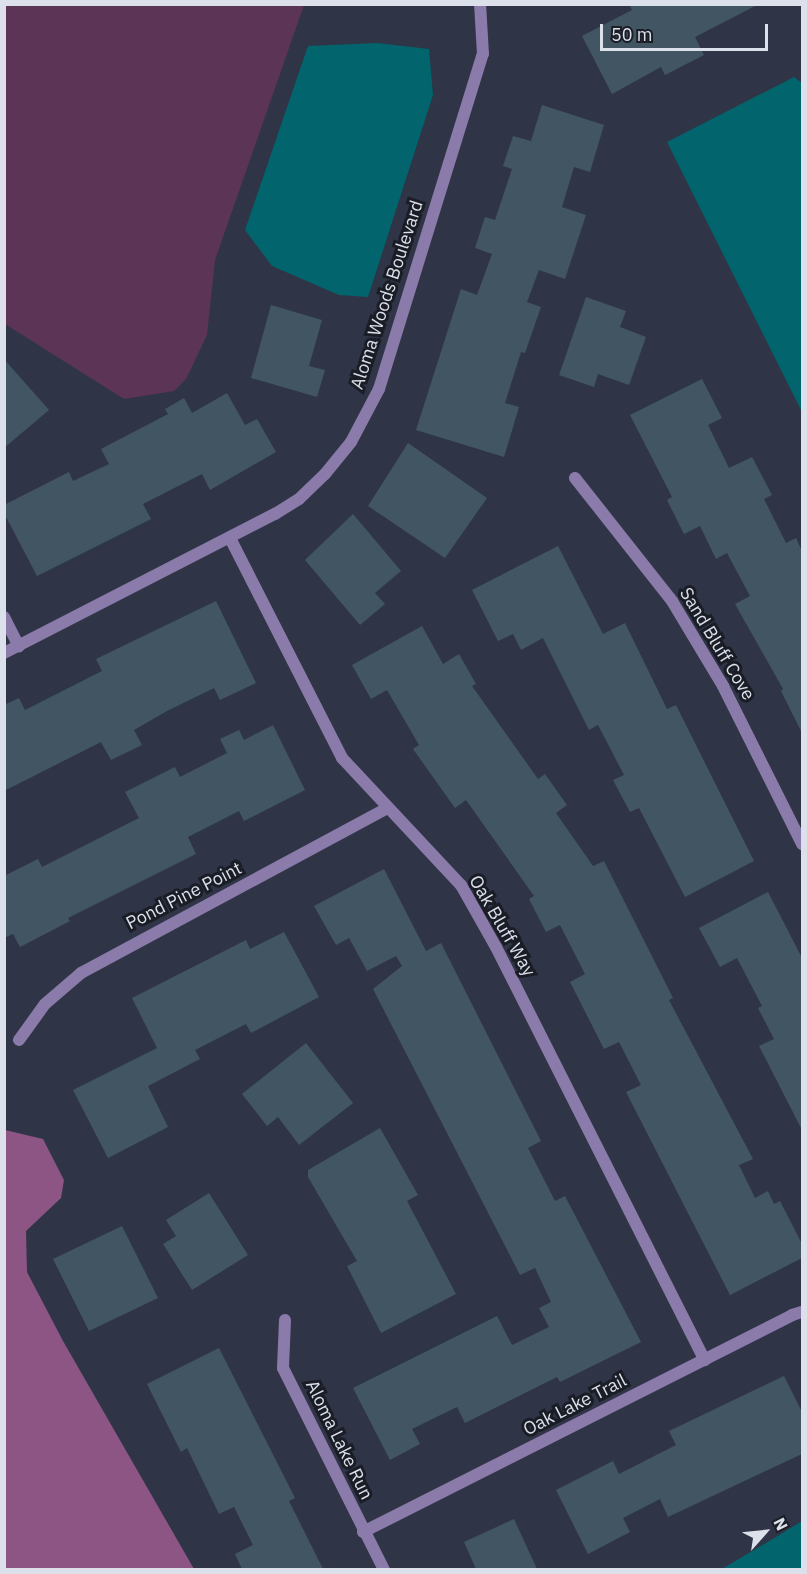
<!DOCTYPE html>
<style>
body{margin:0}
#map{position:relative;width:807px;height:1574px;overflow:hidden;background:#2f3547;font-family:"IBM Plex Sans",sans-serif}
div>[style]{position:absolute}
.green>*{inset:0;background:#5c3556}
.forest>*{inset:0;background:#8c5584}
.water>*{inset:0;background:#02646c}
.building>*{inset:0;background:#415562}
.street>*{height:12px;margin:-6px;padding:0 6px;transform-origin:6px;border-radius:6px;background:#8b7baa}
span{translate:-50% -50%;white-space:nowrap;text-align:center;line-height:1.15;-webkit-text-stroke:6px #1a1d25;paint-order:stroke}
.street-label{font-size:18px;color:#dbe0eb}
.frame{position:absolute;inset:0;border:6px solid #dbe0eb;pointer-events:none}
.north{position:absolute;left:735px;top:1502px;width:60px;height:60px;-webkit-text-stroke:4px #1a1d25;paint-order:stroke;rotate:63deg;font-size:16px;font-weight:700;line-height:24px;text-align:center;color:#dbe0eb}
.north::after{content:'';display:block;margin:auto;width:21px;height:27px;background:#dbe0eb;clip-path:polygon(50% 0,100% 100%,50% 72%,0 100%)}
.scale{position:absolute;left:600px;top:24px;width:168px;height:27px;box-sizing:border-box;border:3px solid #dbe0eb;border-top:0;padding-left:8px;font-size:18px;line-height:21px;white-space:nowrap;color:#dbe0eb;-webkit-text-stroke:4px #1a1d25;paint-order:stroke}
</style>
<div id="map">
<div class="green">
<i style="clip-path:polygon(4px 5px,304px 5px,215px 260px,207px 335px,186px 379px,174px 391px,124px 399px,5px 324px)"></i>
</div>
<div class="forest">
<i style="clip-path:polygon(5px 1130px,43px 1139px,64px 1180px,61px 1198px,26px 1231px,27px 1272px,63px 1341px,194px 1569px,5px 1569px)"></i>
</div>
<div class="water">
<i style="clip-path:polygon(377px 43px,429px 49px,433px 95px,368px 297px,339px 295px,272px 266px,245px 230px,308px 46px)"></i>
<i style="clip-path:polygon(794px 77px,802px 83px,802px 412px,667px 142px)"></i>
<i style="clip-path:polygon(802px 1521px,802px 1569px,722px 1569px,776px 1537px)"></i>
</div>
<div class="building">
<i style="clip-path:polygon(629px 4px,759px 4px,695px 37px,704px 55px,665px 75px,661px 67px,612px 94px,582px 36px,632px 10px)"></i>
<i style="clip-path:polygon(542px 105px,604px 125px,590px 172px,574px 167px,562px 207px,586px 215px,565px 279px,539px 270px,527px 302px,541px 307px,525px 353px,521px 352px,505px 403px,519px 407px,504px 457px,416px 430px,461px 289px,477px 295px,492px 254px,475px 248px,485px 217px,495px 220px,512px 169px,503px 166px,513px 136px,531px 141px)"></i>
<i style="clip-path:polygon(586px 297px,626px 311px,620px 327px,646px 337px,629px 385px,598px 374px,594px 387px,559px 375px)"></i>
<i style="clip-path:polygon(271px 305px,322px 320px,309px 366px,325px 370px,317px 397px,251px 378px)"></i>
<i style="clip-path:polygon(4px 359px,49px 410px,4px 448px)"></i>
<i style="clip-path:polygon(702px 379px,722px 418px,708px 425px,729px 468px,752px 457px,772px 495px,764px 499px,786px 543px,796px 538px,802px 551px,802px 733px,781px 691px,783px 689px,735px 604px,750px 596px,727px 553px,716px 559px,700px 526px,684px 534px,667px 500px,672px 497px,630px 415px)"></i>
<i style="clip-path:polygon(227px 393px,245px 425px,257px 419px,276px 452px,210px 490px,202px 474px,143px 504px,151px 519px,37px 576px,4px 513px,4px 505px,69px 472px,73px 481px,109px 464px,101px 449px,168px 414px,165px 409px,184px 398px,192px 413px)"></i>
<i style="clip-path:polygon(408px 443px,487px 498px,445px 558px,368px 506px)"></i>
<i style="clip-path:polygon(353px 514px,401px 571px,375px 593px,385px 604px,360px 625px,305px 560px)"></i>
<i style="clip-path:polygon(558px 546px,603px 634px,625px 623px,667px 709px,676px 705px,754px 861px,685px 897px,639px 808px,630px 812px,613px 780px,624px 775px,598px 725px,589px 730px,543px 638px,521px 650px,513px 634px,498px 641px,472px 590px)"></i>
<i style="clip-path:polygon(216px 601px,256px 683px,220px 700px,214px 688px,167px 711px,134px 730px,142px 745px,111px 760px,101px 742px,4px 791px,4px 705px,19px 698px,25px 710px,102px 671px,96px 659px)"></i>
<i style="clip-path:polygon(422px 626px,443px 664px,459px 654px,476px 684px,472px 686px,538px 779px,545px 774px,567px 805px,556px 813px,593px 866px,604px 861px,673px 998px,669px 1000px,753px 1159px,739px 1165px,755px 1198px,768px 1191px,774px 1204px,780px 1201px,802px 1244px,802px 1258px,730px 1295px,626px 1092px,641px 1085px,619px 1042px,604px 1049px,570px 982px,585px 974px,560px 925px,546px 932px,529px 899px,534px 896px,466px 800px,455px 808px,413px 749px,419px 745px,387px 690px,371px 699px,352px 665px)"></i>
<i style="clip-path:polygon(273px 725px,305px 790px,244px 821px,239px 811px,188px 837px,196px 854px,68px 918px,70px 921px,20px 947px,13px 934px,4px 938px,4px 876px,38px 859px,42px 867px,139px 818px,125px 792px,175px 767px,180px 777px,227px 753px,220px 739px,239px 730px,244px 740px)"></i>
<i style="clip-path:polygon(384px 869px,426px 951px,441px 943px,541px 1141px,528px 1148px,555px 1201px,565px 1196px,641px 1342px,560px 1382px,557px 1377px,465px 1423px,457px 1407px,412px 1429px,420px 1444px,390px 1460px,353px 1388px,497px 1316px,512px 1345px,549px 1327px,539px 1308px,551px 1302px,535px 1268px,520px 1275px,373px 989px,402px 966px,396px 956px,367px 971px,349px 938px,336px 945px,314px 906px)"></i>
<i style="clip-path:polygon(768px 892px,802px 958px,802px 1130px,759px 1046px,774px 1039px,758px 1008px,762px 1006px,737px 958px,720px 967px,699px 928px)"></i>
<i style="clip-path:polygon(284px 932px,319px 997px,251px 1033px,246px 1024px,195px 1050px,200px 1059px,148px 1086px,168px 1127px,108px 1158px,73px 1090px,157px 1048px,132px 998px,246px 940px,250px 949px)"></i>
<i style="clip-path:polygon(306px 1043px,353px 1103px,299px 1145px,278px 1117px,267px 1126px,242px 1094px)"></i>
<i style="clip-path:polygon(380px 1128px,418px 1195px,407px 1201px,456px 1294px,381px 1333px,347px 1266px,357px 1261px,308px 1177px,308px 1170px)"></i>
<i style="clip-path:polygon(209px 1193px,248px 1255px,192px 1290px,163px 1244px,176px 1236px,166px 1220px)"></i>
<i style="clip-path:polygon(122px 1226px,158px 1298px,89px 1331px,53px 1259px)"></i>
<i style="clip-path:polygon(219px 1348px,295px 1498px,289px 1501px,323px 1569px,242px 1569px,235px 1554px,253px 1545px,234px 1507px,219px 1514px,187px 1448px,181px 1452px,147px 1384px)"></i>
<i style="clip-path:polygon(784px 1376px,802px 1412px,802px 1454px,668px 1517px,660px 1499px,623px 1518px,630px 1532px,588px 1554px,556px 1490px,613px 1461px,619px 1474px,676px 1445px,669px 1431px)"></i>
<i style="clip-path:polygon(514px 1519px,537px 1569px,476px 1569px,464px 1542px)"></i>
</div>
<div class="street">
<i style="left:575px;top:478px;width:157px;rotate:51.7deg"></i>
<i style="left:672px;top:601px;width:99px;rotate:59deg"></i>
<i style="left:723px;top:686px;width:177px;rotate:63.4deg"></i>
<i style="left:230px;top:538px;width:247px;rotate:63deg"></i>
<i style="left:342px;top:758px;width:174px;rotate:46.9deg"></i>
<i style="left:461px;top:885px;width:71px;rotate:60.6deg"></i>
<i style="left:496px;top:947px;width:463px;rotate:63.2deg"></i>
<i style="left:4px;top:617px;width:33px;rotate:63deg"></i>
<i style="left:4px;top:653px;width:305px;rotate:-27.2deg"></i>
<i style="left:275px;top:514px;width:28px;rotate:-32deg"></i>
<i style="left:299px;top:499px;width:36px;rotate:-44deg"></i>
<i style="left:325px;top:474px;width:41px;rotate:-50.9deg"></i>
<i style="left:351px;top:442px;width:60px;rotate:-62.2deg"></i>
<i style="left:379px;top:389px;width:351px;rotate:-72.8deg"></i>
<i style="left:483px;top:54px;width:50px;rotate:-93.4deg"></i>
<i style="left:19px;top:1040px;width:44px;rotate:-54.2deg"></i>
<i style="left:45px;top:1004px;width:48px;rotate:-40.7deg"></i>
<i style="left:81px;top:973px;width:346px;rotate:-28.3deg"></i>
<i style="left:285px;top:1320px;width:48px;rotate:92.4deg"></i>
<i style="left:283px;top:1368px;width:226px;rotate:63.4deg"></i>
<i style="left:363px;top:1532px;width:481px;rotate:-26.8deg"></i>
<i style="left:792px;top:1315px;width:10px;rotate:-17deg"></i>
</div>
<div class="street-label">
<span style="left:387px;top:295px;rotate:-72deg">Aloma Woods Boulevard</span>
<span style="left:717px;top:644px;rotate:59deg">Sand Bluff Cove</span>
<span style="left:184px;top:896px;rotate:-27deg">Pond Pine Point</span>
<span style="left:502px;top:926px;rotate:60deg">Oak Bluff Way</span>
<span style="left:575px;top:1405px;rotate:-27deg">Oak Lake Trail</span>
<span style="left:339px;top:1440px;rotate:64deg">Aloma Lake Run</span>
</div>
<div class="frame"></div>
<div class="north">N</div>
<div class="scale">50 m</div>
</div>
